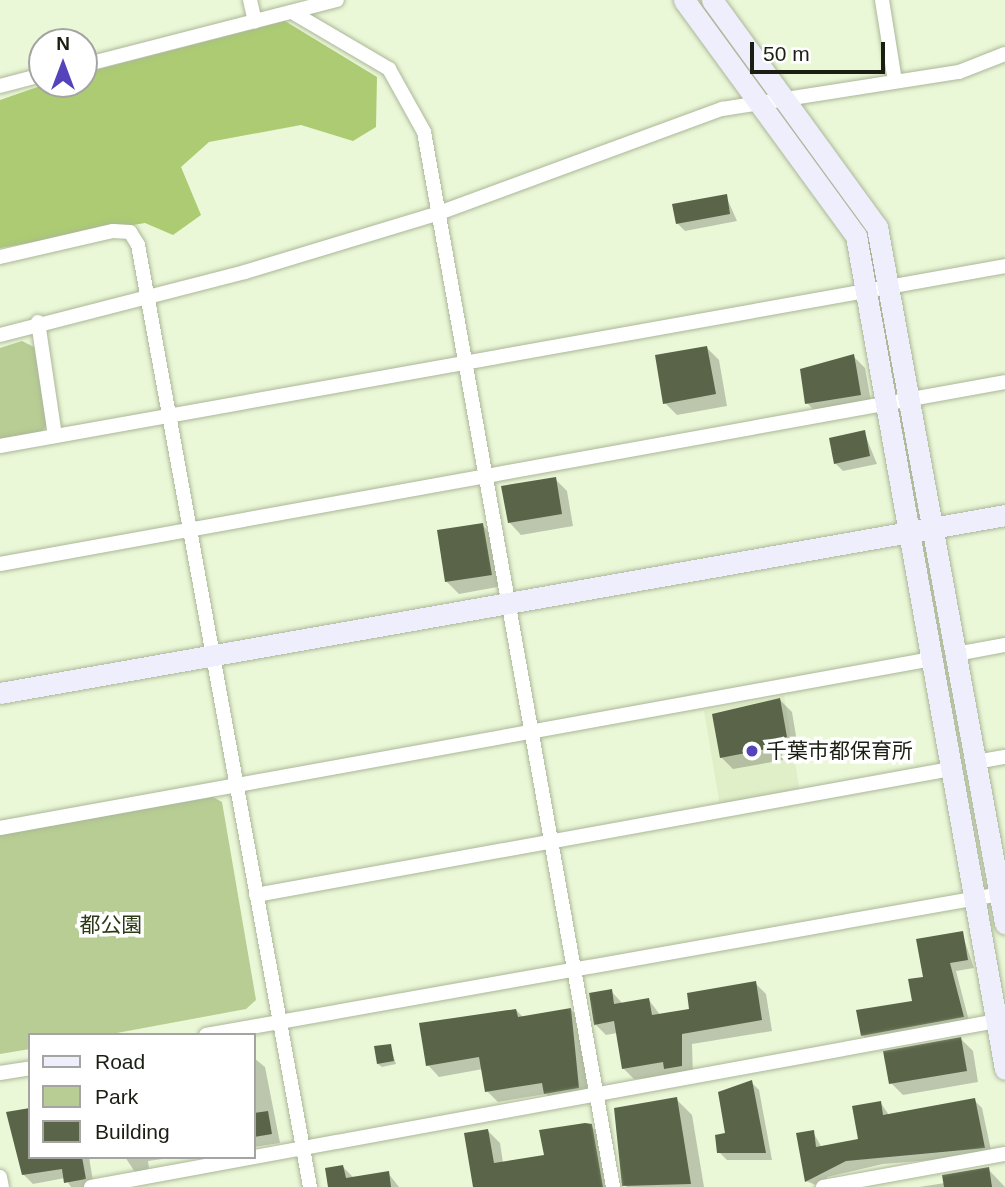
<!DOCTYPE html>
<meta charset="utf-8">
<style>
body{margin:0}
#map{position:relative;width:1005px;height:1187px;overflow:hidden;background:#ebf8d8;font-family:Arial,"Noto Sans JP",sans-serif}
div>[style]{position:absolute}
.built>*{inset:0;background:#e0efc8}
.green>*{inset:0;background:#b7cd93}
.forest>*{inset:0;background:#accb73}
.shadow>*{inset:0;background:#0003}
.building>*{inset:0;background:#596448}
.roads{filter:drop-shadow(0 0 2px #abb798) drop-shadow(0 0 2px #abb798)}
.street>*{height:14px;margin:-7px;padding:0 7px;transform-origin:7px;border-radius:7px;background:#fff}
.secondary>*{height:21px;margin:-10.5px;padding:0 10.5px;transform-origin:10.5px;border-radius:10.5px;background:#eeeefd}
.dots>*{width:19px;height:19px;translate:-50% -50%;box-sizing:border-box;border:4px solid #fff;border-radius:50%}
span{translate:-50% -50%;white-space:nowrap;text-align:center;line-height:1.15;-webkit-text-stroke:7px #fff;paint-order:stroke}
.poi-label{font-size:21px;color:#1b1f13}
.left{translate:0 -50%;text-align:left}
.park-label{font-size:21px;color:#2d3a15}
.legend{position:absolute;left:28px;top:1033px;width:228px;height:126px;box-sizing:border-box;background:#fff;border:2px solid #a4a5a1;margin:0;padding:9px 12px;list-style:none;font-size:21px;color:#1b1f13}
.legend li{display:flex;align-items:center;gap:14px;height:35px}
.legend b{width:35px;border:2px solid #a4a5a1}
.north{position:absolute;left:28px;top:28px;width:70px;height:70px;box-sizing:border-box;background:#fff;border:2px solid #a4a5a1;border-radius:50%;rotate:0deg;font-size:19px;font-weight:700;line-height:28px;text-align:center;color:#1b1f13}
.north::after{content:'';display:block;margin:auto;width:24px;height:32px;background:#5444bb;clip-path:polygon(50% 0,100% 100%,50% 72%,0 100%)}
.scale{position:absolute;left:750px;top:42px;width:135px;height:32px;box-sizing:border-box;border:4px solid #1b1f13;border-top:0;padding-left:9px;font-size:21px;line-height:24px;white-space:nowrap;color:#1b1f13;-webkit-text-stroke:5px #fff;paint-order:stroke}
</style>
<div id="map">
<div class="built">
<i style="clip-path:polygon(784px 696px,800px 792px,720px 806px,704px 711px)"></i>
</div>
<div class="green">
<i style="clip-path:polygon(22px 341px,36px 348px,49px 423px,42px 431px,0 439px,0 348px)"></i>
<i style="clip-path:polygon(213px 797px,222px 802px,256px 1000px,246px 1009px,106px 1035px,30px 1035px,30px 1049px,0 1054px,0 835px)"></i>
</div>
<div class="forest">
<i style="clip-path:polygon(285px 21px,377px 77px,376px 127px,353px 141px,301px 125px,209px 142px,181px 167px,201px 215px,173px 235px,145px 223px,0 248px,0 100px,46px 84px,84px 84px,84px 73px)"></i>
</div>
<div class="shadow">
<i style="clip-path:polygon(726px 196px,737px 221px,685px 231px,677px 223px)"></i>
<i style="clip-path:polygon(707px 348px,719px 360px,727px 406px,677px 415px,665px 403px)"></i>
<i style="clip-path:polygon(853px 356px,865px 368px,872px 407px,819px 415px,807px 403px)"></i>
<i style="clip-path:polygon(864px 432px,877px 464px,843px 471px,835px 463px)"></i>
<i style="clip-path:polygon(555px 479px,567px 491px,573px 526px,521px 535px,509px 522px)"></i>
<i style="clip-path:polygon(482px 525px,494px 537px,503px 586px,459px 594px,447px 582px)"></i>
<i style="clip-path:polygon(780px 700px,792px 712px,798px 748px,781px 751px,783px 760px,733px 769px,721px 757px)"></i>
<i style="clip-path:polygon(962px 933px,974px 968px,956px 971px,970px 1025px,870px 1043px,862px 1035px,914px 1002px,925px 978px)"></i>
<i style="clip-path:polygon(755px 983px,766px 994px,772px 1031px,692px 1044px,693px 1077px,634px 1079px,623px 1068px,617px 1033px,606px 1035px,595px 1024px,611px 991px,623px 1004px,649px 1000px,660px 1015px,691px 1010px)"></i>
<i style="clip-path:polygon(516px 1010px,523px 1017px,571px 1010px,582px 1021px,589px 1099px,557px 1105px,546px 1094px,498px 1102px,487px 1091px,483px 1069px,439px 1077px,428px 1065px)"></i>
<i style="clip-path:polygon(961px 1039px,973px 1051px,978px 1082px,903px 1095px,891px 1083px)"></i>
<i style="clip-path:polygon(390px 1046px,396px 1064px,382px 1067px,378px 1064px)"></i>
<i style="clip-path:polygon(254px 1058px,265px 1067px,280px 1143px,254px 1147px)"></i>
<i style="clip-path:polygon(751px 1082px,759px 1090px,772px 1160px,727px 1160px,719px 1152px)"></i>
<i style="clip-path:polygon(676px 1099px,692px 1115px,704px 1187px,626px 1187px)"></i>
<i style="clip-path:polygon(974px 1100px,982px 1108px,992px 1155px,883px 1164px,827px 1177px,828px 1185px,821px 1187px,806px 1181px,813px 1132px,822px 1148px,860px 1140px,880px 1102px,889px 1115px)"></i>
<i style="clip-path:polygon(591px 1126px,603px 1138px,610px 1187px,475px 1187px,488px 1131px,500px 1143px,503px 1163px,546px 1156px)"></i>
<i style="clip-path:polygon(30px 1157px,89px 1157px,94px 1187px,71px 1187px,65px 1178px,33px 1184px,23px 1174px)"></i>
<i style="clip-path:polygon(125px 1157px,177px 1157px,148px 1161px,149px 1169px,135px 1172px)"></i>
<i style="clip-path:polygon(343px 1167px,353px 1177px,388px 1173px,399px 1187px,330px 1187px)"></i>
<i style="clip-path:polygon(988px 1169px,1005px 1187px,919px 1187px,945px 1183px)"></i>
</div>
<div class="building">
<i style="clip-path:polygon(727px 194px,730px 214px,676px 224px,672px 204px)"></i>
<i style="clip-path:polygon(707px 346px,716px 394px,663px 404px,655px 355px)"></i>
<i style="clip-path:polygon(854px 354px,861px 395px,805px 404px,800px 369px)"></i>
<i style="clip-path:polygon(865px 430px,870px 456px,834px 464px,829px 438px)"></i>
<i style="clip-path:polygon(556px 477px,562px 514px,508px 523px,501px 486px)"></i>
<i style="clip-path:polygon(483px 523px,492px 575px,445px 582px,437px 530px)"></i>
<i style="clip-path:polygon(780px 698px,787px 737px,770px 740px,772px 748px,720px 758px,712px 714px)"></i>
<i style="clip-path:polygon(963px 931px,968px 960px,950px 963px,964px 1017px,861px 1036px,856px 1010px,912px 1001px,908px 979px,923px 977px,916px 939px)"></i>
<i style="clip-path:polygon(756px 981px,762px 1020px,682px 1034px,682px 1066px,664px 1069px,663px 1062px,622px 1069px,614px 1021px,594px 1025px,589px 993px,612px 989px,614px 1004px,649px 998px,652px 1015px,689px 1009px,687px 993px)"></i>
<i style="clip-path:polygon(571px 1008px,579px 1088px,544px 1094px,542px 1083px,485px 1092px,479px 1057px,426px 1066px,419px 1023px,516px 1009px,518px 1017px)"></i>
<i style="clip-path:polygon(961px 1037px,967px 1071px,889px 1084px,883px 1051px)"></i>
<i style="clip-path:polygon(391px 1044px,394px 1061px,377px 1064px,374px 1046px)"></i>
<i style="clip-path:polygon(752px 1080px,766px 1153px,717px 1153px,715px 1135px,725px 1133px,718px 1092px)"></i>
<i style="clip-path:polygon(677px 1097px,691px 1184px,622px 1186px,614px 1108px)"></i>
<i style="clip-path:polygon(975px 1098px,985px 1148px,846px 1161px,805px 1182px,796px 1133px,814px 1130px,816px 1147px,858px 1139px,852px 1106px,881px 1101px,883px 1115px)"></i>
<i style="clip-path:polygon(30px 1108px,30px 1157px,82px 1157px,86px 1179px,64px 1183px,62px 1169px,22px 1175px,6px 1112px)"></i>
<i style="clip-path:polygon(268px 1111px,272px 1134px,254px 1137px,254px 1113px)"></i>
<i style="clip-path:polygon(585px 1123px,592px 1124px,603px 1187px,473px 1187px,464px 1133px,488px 1129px,494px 1163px,544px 1155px,539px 1130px)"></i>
<i style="clip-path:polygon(343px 1165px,346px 1178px,389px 1171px,391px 1187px,328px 1187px,325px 1168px)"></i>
<i style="clip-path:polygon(989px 1167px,992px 1187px,944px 1187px,942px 1175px)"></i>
</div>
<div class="roads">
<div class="street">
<i style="left:250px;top:0;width:22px;rotate:77deg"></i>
<i style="left:882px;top:0;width:82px;rotate:80.9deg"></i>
<i style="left:292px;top:12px;width:113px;rotate:30.4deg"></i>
<i style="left:389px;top:69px;width:72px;rotate:60.9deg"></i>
<i style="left:424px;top:132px;width:1072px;rotate:79.84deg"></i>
<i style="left:84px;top:65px;width:261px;rotate:-14.4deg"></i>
<i style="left:0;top:86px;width:43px;rotate:-14.7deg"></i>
<i style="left:0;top:257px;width:116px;rotate:-13deg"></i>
<i style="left:113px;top:231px;width:17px;rotate:3deg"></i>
<i style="left:130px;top:232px;width:15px;rotate:58deg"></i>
<i style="left:138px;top:245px;width:958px;rotate:79.65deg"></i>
<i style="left:38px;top:322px;width:115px;rotate:81.5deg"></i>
<i style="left:0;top:335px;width:253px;rotate:-14.4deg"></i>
<i style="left:245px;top:272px;width:203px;rotate:-16.9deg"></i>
<i style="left:439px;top:213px;width:302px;rotate:-20.2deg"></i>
<i style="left:722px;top:109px;width:240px;rotate:-8.9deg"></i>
<i style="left:959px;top:72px;width:49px;rotate:-21.4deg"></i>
<i style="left:0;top:446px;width:1021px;rotate:-10.15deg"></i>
<i style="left:0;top:564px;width:1021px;rotate:-10.26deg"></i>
<i style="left:956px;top:654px;width:50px;rotate:-10.4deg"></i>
<i style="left:976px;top:762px;width:29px;rotate:-10deg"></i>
<i style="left:0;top:828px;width:947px;rotate:-10.28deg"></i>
<i style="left:256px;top:895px;width:706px;rotate:-10.28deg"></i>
<i style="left:206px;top:1035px;width:806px;rotate:-10.07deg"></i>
<i style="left:0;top:1073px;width:30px;rotate:-9deg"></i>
<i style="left:0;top:1177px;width:10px;rotate:79deg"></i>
<i style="left:91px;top:1187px;width:920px;rotate:-10.39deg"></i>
<i style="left:823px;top:1187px;width:185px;rotate:-10.3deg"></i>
</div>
<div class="secondary">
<i style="left:684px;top:0;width:292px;rotate:53.9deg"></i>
<i style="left:856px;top:236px;width:846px;rotate:79.86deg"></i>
<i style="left:712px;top:0;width:281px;rotate:54deg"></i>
<i style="left:877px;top:227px;width:708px;rotate:79.58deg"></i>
<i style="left:0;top:693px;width:1021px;rotate:-10.04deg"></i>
</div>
</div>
<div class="dots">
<i style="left:752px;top:751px;background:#5444bb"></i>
</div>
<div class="poi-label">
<span class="left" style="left:766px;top:751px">千葉市都保育所</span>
</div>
<div class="park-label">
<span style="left:111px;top:925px">都公園</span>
</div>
<ul class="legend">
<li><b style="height:9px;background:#eeeefd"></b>Road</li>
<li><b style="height:19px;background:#b7cd93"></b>Park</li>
<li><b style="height:19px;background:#596448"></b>Building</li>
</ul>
<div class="north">N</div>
<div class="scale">50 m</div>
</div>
